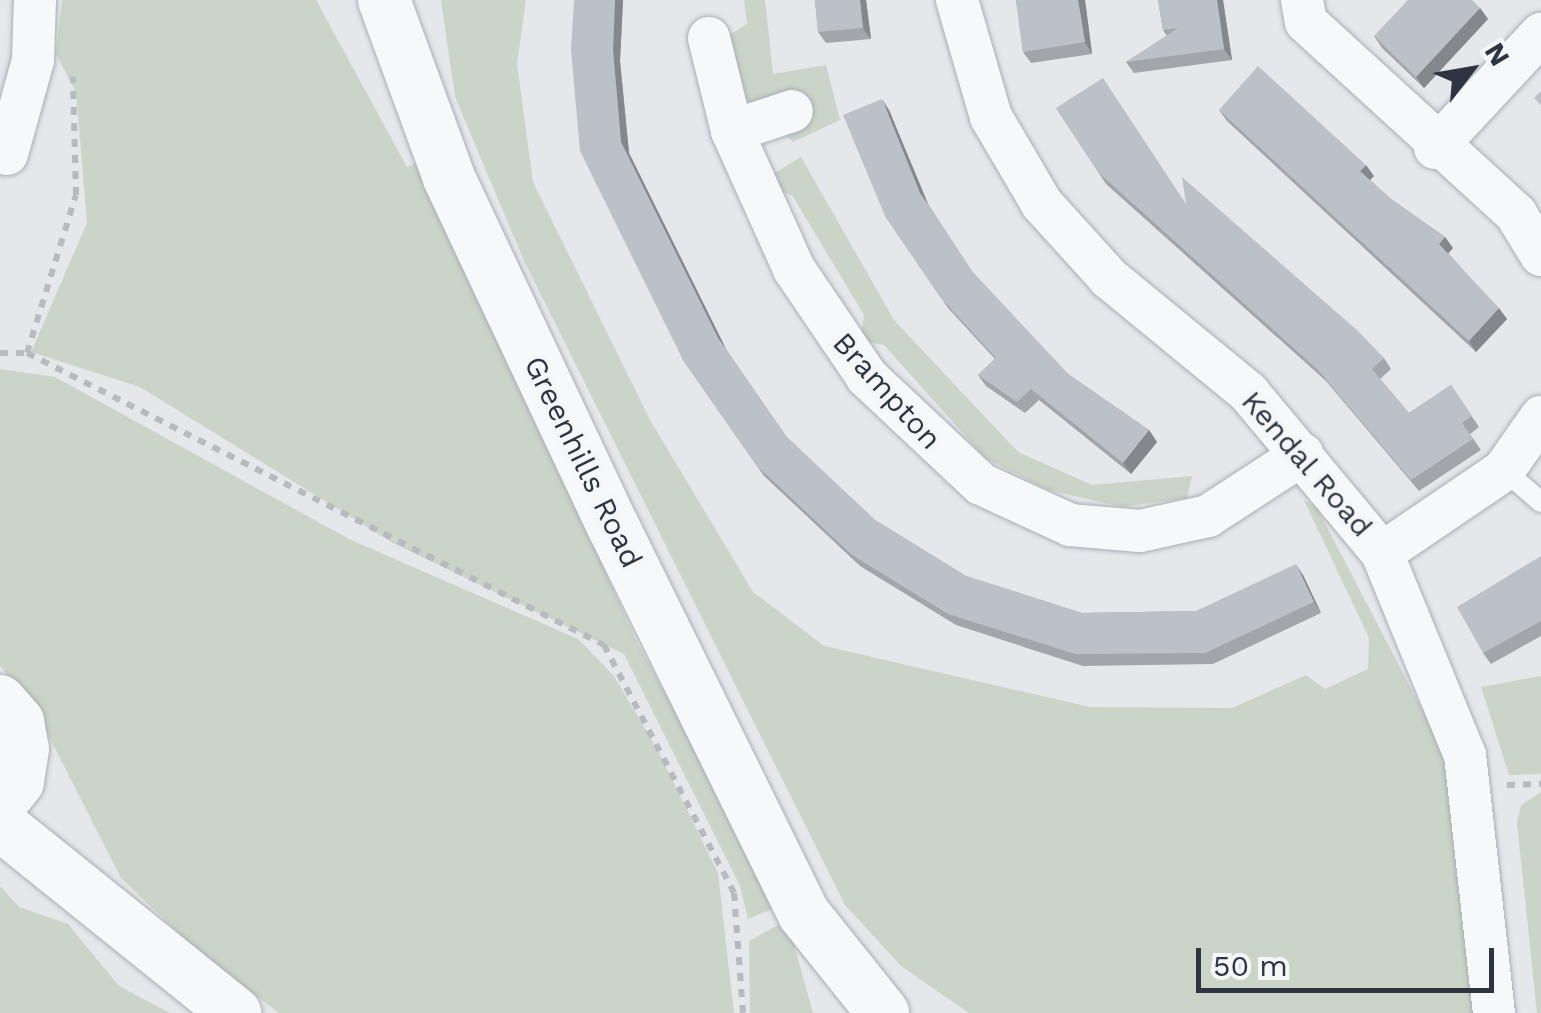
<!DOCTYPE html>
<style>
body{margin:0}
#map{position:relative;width:1541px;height:1013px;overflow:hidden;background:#e5e7eb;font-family:"Work Sans",sans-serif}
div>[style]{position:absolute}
.green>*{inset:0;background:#cad4c7}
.path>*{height:6px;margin-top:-3px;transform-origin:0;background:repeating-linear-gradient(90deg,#b7babe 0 8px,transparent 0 16px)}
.roads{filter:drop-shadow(0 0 2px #aaaeb5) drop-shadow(0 0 2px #aaaeb5)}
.service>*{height:20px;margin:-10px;padding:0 10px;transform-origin:10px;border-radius:10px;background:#f7f8f9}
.minor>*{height:42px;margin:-21px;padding:0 21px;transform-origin:21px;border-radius:21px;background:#f7f8f9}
.tertiary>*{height:52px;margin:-26px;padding:0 26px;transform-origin:26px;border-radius:26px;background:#f7f8f9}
.wall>*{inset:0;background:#a2a6ab}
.shaded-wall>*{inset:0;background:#84878b}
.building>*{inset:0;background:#bcc1c7}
span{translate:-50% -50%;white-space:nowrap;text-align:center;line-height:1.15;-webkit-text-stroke:8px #f4f6f8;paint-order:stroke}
.street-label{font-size:30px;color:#2e3542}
.north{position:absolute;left:1421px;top:20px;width:100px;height:100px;-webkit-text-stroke:8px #f4f6f8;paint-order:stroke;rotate:59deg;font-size:28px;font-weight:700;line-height:40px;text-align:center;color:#2e3542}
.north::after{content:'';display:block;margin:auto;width:35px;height:45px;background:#2e3542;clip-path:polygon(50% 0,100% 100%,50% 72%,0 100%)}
.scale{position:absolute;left:1196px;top:948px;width:298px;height:45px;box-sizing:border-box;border:5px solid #2e3542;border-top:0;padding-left:12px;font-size:30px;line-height:35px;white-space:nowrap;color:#2e3542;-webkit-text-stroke:8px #f4f6f8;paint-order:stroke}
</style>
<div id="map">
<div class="green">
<i style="clip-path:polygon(62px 0,316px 0,407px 167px,421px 161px,635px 638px,780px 906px,748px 919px,740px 886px,624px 654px,393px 543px,140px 387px,31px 352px,87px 223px,76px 92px,56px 54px)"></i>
<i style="clip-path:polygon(441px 0,526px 0,517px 64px,533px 182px,650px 420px,753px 592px,824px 646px,1090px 707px,1232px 708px,1306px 675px,1325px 689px,1368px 669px,1369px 638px,1304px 500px,1317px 508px,1440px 744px,1458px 803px,1475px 1013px,969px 1013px,901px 966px,845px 905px,525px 263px,455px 97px)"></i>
<i style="clip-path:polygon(744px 0,765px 0,773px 74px,826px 65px,840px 120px,793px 142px,739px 91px,726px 37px,747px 24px)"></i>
<i style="clip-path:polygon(801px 157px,894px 320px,1018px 452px,1092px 485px,1192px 476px,1187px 498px,1122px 507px,1048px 490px,985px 458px,884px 345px,860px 341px,864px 315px,792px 195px,773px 190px,768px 177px)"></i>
<i style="clip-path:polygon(0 369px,55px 377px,349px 539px,578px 639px,614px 676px,657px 749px,718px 873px,734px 1013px,279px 1013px,202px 955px,121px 878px,32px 703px,0 666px)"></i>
<i style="clip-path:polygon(1541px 676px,1541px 774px,1509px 775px,1481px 687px)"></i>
<i style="clip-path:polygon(1541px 792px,1541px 1013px,1537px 1013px,1517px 823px,1521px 805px)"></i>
<i style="clip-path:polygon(0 886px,19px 907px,68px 924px,119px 986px,170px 1013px,0 1013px)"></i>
<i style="clip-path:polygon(787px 920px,813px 1013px,750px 1013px,749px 941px)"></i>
</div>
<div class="path">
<i style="left:0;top:353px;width:27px"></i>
<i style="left:27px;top:353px;width:647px;rotate:26.84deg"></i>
<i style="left:604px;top:645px;width:280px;rotate:62.3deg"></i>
<i style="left:734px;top:893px;width:120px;rotate:85.7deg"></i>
<i style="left:27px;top:353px;width:165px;rotate:-72.8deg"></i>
<i style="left:76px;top:195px;width:118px;rotate:-91.5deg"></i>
<i style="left:1507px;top:785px;width:34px;rotate:-2deg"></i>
</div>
<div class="roads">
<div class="service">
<i style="left:1504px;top:470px;width:49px;rotate:40.9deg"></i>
</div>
<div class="minor">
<i style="left:957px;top:0;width:122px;rotate:73.8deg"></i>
<i style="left:991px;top:117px;width:101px;rotate:59.6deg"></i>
<i style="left:1042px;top:204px;width:100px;rotate:47.8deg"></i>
<i style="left:1109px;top:278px;width:180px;rotate:39.4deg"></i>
<i style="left:1248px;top:392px;width:209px;rotate:50.2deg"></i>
<i style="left:1382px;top:553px;width:218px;rotate:67.7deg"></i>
<i style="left:1465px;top:755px;width:260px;rotate:83.6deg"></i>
<i style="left:1302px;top:0;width:22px;rotate:80deg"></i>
<i style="left:1306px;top:22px;width:285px;rotate:42.4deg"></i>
<i style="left:1516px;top:214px;width:48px;rotate:58.6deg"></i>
<i style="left:709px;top:38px;width:96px;rotate:76.1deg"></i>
<i style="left:732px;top:131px;width:151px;rotate:65.8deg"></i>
<i style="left:794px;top:269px;width:130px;rotate:55.9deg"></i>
<i style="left:867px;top:377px;width:156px;rotate:43.2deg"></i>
<i style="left:981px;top:484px;width:98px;rotate:24.7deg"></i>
<i style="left:1070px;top:525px;width:70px;rotate:4.9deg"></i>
<i style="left:1140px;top:531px;width:70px;rotate:-12.4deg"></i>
<i style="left:1208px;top:516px;width:113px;rotate:-33.1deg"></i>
<i style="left:732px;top:131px;width:63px;rotate:-18.4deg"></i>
<i style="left:1435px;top:148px;width:156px;rotate:-47.1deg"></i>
<i style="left:7px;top:154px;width:98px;rotate:-74.5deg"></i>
<i style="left:33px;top:60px;width:60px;rotate:-88.1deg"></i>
<i style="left:1382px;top:553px;width:148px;rotate:-34.2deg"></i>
<i style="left:1504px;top:470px;width:65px;rotate:-55.1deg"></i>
</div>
<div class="tertiary">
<i style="left:384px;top:0;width:189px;rotate:69.9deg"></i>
<i style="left:449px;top:178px;width:385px;rotate:64.8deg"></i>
<i style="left:613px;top:526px;width:432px;rotate:63.8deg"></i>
<i style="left:804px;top:914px;width:127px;rotate:51.4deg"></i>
<i style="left:0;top:701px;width:28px;rotate:49deg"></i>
<i style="left:18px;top:722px;width:27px;rotate:80deg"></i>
<i style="left:23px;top:749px;width:33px;rotate:99deg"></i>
<i style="left:18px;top:782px;width:28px;rotate:129deg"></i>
<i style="left:0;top:824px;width:302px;rotate:38.8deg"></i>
</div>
</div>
<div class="wall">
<i style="clip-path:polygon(574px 0,623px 0,620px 61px,629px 153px,726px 349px,787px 438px,875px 520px,966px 576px,1082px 613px,1196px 611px,1303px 575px,1321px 613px,1213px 664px,1083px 666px,956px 625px,860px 566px,764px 476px,683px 360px)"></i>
<i style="clip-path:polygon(815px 0,866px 0,871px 39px,826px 43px,818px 32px)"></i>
<i style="clip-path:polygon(1016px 0,1085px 0,1092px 54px,1031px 63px,1023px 52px)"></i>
<i style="clip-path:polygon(1158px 0,1223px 0,1232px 60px,1134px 73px,1126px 62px,1167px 36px,1163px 30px)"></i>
<i style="clip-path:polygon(1480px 8px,1488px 19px,1424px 88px,1382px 48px,1374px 36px)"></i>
<i style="clip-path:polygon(1056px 108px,1384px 358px,1391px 369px,1380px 379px,1409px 413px,1451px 385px,1479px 427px,1470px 434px,1481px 450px,1419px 491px,1326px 381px,1106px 184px)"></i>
<i style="clip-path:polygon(889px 110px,928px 204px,973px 273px,1068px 374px,1149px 430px,1157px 442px,1131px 474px,1039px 400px,1025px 413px,986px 386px,978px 375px,995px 359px,948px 308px,885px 216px)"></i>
<i style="clip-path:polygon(1219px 110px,1374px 176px,1370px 180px,1391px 199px,1445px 237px,1453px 248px,1448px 253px,1507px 319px,1476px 352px,1227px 121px)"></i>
<i style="clip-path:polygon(1541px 556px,1541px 636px,1491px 664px,1483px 653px)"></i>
</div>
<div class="shaded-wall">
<i style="clip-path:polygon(615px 0,623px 0,620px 61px,629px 153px,726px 349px,718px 338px,621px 142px,613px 50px)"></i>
<i style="clip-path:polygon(860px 0,866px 0,871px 39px,863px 28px)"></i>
<i style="clip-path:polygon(1078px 0,1085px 0,1092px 54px,1085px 42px)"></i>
<i style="clip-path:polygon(1217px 0,1223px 0,1232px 60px,1224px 49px)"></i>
<i style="clip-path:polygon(1480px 8px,1488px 19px,1424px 88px,1416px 77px)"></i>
<i style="clip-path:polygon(882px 99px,889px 110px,928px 204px,920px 193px)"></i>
<i style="clip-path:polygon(1366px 165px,1374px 176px,1368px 182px,1360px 171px)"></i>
<i style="clip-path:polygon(1445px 237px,1453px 248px,1447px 255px,1439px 244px)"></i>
<i style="clip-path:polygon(1499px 308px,1507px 319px,1476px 352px,1469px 341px)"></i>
<i style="clip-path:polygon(1149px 430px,1157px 442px,1131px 474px,1123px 463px)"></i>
<i style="clip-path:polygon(1296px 564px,1303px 575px,1321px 613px,1314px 602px)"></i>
</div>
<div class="building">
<i style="clip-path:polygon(574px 0,615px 0,613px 50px,621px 142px,718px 338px,787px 437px,875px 520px,966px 576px,1082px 613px,1196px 611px,1296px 564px,1314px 602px,1205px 653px,1075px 654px,948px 614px,852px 555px,756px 465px,683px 360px,580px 151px,571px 50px)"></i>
<i style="clip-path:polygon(815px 0,860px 0,863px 28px,818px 32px)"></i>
<i style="clip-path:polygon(1016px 0,1078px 0,1085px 42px,1023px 52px)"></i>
<i style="clip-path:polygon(1158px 0,1217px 0,1224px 49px,1126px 62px,1178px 28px,1163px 30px)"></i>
<i style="clip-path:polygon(1408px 0,1472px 0,1480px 8px,1416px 77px,1374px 36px)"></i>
<i style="clip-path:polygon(1258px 66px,1366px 165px,1360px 171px,1391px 199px,1445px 237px,1439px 244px,1499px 308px,1469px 341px,1219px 110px)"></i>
<i style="clip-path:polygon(1103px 78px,1186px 204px,1182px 177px,1358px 331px,1384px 358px,1372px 369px,1409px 413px,1451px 385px,1472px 416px,1462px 423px,1473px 439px,1411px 480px,1318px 370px,1099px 173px,1056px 108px)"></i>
<i style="clip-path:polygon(1541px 91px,1541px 105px,1534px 98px)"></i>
<i style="clip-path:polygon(882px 99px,920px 193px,972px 271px,1068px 374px,1149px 430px,1123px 463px,1031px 389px,1017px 402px,978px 375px,996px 358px,940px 297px,885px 216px,843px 115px)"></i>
<i style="clip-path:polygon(1541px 556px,1541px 621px,1483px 653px,1457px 607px)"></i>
</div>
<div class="street-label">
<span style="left:887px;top:391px;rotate:48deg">Brampton</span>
<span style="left:583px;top:462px;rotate:64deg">Greenhills Road</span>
<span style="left:1307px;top:464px;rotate:49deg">Kendal Road</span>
</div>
<div class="north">N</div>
<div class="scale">50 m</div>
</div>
